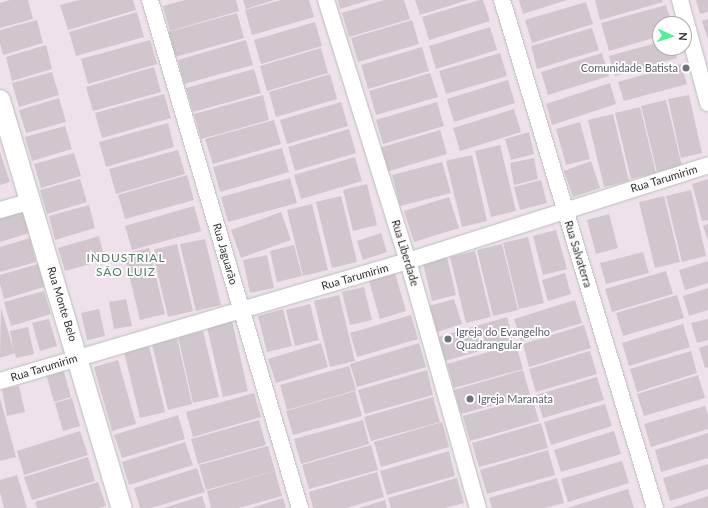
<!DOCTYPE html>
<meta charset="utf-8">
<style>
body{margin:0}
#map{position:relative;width:708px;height:508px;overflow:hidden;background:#eee1eb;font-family:Lato,sans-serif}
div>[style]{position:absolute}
.building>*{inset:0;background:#d1c5ce}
.roads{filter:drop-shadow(0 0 1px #b4c0b9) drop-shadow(0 0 1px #b4c0b9)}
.minor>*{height:16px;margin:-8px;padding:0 8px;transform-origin:8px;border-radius:8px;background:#fff}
.tertiary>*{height:20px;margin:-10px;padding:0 10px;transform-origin:10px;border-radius:10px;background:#fff}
.dots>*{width:11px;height:11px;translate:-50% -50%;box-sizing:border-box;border:2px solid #fff;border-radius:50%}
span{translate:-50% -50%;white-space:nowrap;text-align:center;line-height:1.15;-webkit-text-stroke:3.5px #fff;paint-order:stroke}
.worship-label{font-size:11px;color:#5b616d}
.right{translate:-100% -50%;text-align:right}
.left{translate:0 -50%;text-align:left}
.street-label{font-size:11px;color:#2d2d2d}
.neighbourhood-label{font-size:12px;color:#4f7d63;letter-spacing:1px}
.north{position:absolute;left:652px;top:16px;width:40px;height:40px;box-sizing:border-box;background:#fff;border:1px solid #ababab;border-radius:50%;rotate:93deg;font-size:11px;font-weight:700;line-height:16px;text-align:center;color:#2d2d2d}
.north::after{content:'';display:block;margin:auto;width:14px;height:18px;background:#4bf192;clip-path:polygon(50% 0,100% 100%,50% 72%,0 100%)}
</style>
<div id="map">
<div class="building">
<i style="clip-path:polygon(10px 0,28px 0,33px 19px,0 28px,0 3px)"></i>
<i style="clip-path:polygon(79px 0,133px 0,136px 10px,68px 30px,60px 5px)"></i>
<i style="clip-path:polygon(185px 0,236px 0,239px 11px,170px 31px,163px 6px)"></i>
<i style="clip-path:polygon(243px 0,274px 0,246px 9px)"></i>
<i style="clip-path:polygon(281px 0,309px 0,314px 17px,252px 35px,245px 10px)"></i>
<i style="clip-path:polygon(338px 0,370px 0,340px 9px)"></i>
<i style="clip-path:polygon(384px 0,404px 0,410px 19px,349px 37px,342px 13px)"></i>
<i style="clip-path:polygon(415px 0,468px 0,420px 15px)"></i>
<i style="clip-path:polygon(479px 0,483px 0,490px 21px,429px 40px,422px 17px)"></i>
<i style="clip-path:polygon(519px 0,567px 0,523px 14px)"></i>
<i style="clip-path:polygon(595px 0,662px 0,663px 2px,600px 20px)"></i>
<i style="clip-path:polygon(696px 0,708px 0,708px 12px,700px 14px)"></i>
<i style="clip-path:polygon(586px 2px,593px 24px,532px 43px,525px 20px)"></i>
<i style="clip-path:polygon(666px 5px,672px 24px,660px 24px,660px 36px,609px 51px,601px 23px)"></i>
<i style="clip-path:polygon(137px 12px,144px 37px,76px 56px,69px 32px)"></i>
<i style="clip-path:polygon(237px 13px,244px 38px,175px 57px,168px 32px)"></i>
<i style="clip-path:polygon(708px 19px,708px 40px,702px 21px)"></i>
<i style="clip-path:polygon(37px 20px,43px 43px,3px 55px,0 43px,0 30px)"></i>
<i style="clip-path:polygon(412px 20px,419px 44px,358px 62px,351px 38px)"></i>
<i style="clip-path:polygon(315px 22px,322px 46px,261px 64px,254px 40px)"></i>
<i style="clip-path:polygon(490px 27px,497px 50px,436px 69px,429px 46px)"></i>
<i style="clip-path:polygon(592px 28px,599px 50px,537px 69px,531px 46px)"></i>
<i style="clip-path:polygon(150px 40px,157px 64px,88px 84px,81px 59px)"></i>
<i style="clip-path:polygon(246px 40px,253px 65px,184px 84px,178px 60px)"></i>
<i style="clip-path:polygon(660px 42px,660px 48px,675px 48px,677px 58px,615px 76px,609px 56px)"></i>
<i style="clip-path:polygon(46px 45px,52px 69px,12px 81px,6px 57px)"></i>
<i style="clip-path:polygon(422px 47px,429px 71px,368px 89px,361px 65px)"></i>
<i style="clip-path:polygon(321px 48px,328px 73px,267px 91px,260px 66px)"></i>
<i style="clip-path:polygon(500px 53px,507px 76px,446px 94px,439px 71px)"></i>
<i style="clip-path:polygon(602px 53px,609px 76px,548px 95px,541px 72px)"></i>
<i style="clip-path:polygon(681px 64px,687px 84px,624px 101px,618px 82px)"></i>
<i style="clip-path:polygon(154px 67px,161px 92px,93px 111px,86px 87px)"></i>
<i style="clip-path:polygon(254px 69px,261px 93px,193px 112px,186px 88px)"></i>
<i style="clip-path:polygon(52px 72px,59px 95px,19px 107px,12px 83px)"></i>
<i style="clip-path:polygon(430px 73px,438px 97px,376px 115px,369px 91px)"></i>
<i style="clip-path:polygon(330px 74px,337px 99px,276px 117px,269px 92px)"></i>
<i style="clip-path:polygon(508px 80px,515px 103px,454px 122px,447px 99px)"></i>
<i style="clip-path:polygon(610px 83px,616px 104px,552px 125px,546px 104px)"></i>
<i style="clip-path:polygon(164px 94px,171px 118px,102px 138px,95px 113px)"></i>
<i style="clip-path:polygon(263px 95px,269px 120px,201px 139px,194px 114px)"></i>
<i style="clip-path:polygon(689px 95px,702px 153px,681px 158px,668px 99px)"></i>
<i style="clip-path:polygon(59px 98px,66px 122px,26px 133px,19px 110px)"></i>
<i style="clip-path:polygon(666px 100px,682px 166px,657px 172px,641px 106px)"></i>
<i style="clip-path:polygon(341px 102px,348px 126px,287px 144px,280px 120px)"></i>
<i style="clip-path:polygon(437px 102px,444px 126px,383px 144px,376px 120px)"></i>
<i style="clip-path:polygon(640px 107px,656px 173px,631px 179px,615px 113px)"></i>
<i style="clip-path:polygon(514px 109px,521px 132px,460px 151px,453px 128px)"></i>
<i style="clip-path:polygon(613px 114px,629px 181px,604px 187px,588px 120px)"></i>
<i style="clip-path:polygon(274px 120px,281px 144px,213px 164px,205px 139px)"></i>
<i style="clip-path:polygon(580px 122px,590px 159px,566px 165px,556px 129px)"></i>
<i style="clip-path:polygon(168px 123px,174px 147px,106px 167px,99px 142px)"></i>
<i style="clip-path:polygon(65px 126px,72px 149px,32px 161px,25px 137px)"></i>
<i style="clip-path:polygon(349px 129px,356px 153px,295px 171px,288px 147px)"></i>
<i style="clip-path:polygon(440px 130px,447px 154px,386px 172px,379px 148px)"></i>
<i style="clip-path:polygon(529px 132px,534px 154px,511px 160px,505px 139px)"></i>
<i style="clip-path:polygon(500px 145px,516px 211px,491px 217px,475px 151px)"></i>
<i style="clip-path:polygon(282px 148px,289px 172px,220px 192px,213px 167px)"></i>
<i style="clip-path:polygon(178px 150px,185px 174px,116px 194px,109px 169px)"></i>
<i style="clip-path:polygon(0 152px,10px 182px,0 185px)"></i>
<i style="clip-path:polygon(74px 153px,81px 176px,41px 188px,34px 164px)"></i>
<i style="clip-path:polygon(472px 155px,487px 221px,462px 227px,446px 161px)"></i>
<i style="clip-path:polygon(355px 157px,362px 181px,301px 199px,294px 175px)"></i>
<i style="clip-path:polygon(534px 158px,538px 179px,514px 185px,510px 163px)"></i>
<i style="clip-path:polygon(591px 161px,600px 188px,573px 197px,564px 171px)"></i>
<i style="clip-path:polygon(442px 162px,451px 193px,400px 206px,392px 175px)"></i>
<i style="clip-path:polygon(187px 175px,194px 200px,125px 219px,118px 195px)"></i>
<i style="clip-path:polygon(290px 178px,297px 203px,228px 222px,221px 197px)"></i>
<i style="clip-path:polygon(80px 179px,87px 202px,47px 214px,40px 190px)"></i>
<i style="clip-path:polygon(708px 179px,708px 220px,702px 221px,692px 184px)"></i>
<i style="clip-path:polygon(541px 180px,547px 203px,520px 210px,514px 187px)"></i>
<i style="clip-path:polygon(367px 184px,377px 225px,353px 231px,343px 190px)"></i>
<i style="clip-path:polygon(691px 190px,706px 256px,682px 262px,666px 196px)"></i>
<i style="clip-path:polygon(341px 196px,357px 262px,332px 268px,316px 202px)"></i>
<i style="clip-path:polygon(664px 196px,680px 262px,655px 268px,639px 202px)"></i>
<i style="clip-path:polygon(449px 197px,459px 228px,414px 242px,404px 211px)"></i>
<i style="clip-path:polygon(312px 204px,328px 270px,303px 276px,287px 210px)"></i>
<i style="clip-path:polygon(89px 205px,95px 228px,55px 240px,49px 216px)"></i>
<i style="clip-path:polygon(194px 206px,201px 231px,132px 250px,125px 226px)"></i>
<i style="clip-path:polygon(23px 210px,29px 233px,0 242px,0 216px)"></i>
<i style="clip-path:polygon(281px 212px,291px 240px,241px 258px,231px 230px)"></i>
<i style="clip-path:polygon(609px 214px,618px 248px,596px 254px,587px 220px)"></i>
<i style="clip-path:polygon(708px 224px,708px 240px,703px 226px)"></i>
<i style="clip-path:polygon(556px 230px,567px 269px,543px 275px,533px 236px)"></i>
<i style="clip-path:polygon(381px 233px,387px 252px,363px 260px,357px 241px)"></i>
<i style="clip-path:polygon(99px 236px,105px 260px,65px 271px,58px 248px)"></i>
<i style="clip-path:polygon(528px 237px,544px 303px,519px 309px,503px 243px)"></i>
<i style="clip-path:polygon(30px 238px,36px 262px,0 272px,0 247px)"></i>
<i style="clip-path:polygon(205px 239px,221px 305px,196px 311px,180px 244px)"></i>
<i style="clip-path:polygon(177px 244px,193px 311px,168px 317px,152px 250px)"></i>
<i style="clip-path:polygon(502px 244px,518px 310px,493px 316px,477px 250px)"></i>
<i style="clip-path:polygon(294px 245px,302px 276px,277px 282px,270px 251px)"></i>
<i style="clip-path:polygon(149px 248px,165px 314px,140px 320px,124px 254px)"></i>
<i style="clip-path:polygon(475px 251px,491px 317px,466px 323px,450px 257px)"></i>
<i style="clip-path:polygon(643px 252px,649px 273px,606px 284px,600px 263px)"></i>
<i style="clip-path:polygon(267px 255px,274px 288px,250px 293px,243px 260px)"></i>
<i style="clip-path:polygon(447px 257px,456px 295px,432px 301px,423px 263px)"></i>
<i style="clip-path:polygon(708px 261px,708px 283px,685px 290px,679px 270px)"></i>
<i style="clip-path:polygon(38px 264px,44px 287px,4px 299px,0 284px,0 275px)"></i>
<i style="clip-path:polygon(666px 271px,673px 294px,612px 312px,605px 289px)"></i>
<i style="clip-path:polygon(395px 273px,406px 311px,380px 319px,369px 281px)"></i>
<i style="clip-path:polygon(565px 273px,571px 294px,548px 301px,542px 280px)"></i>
<i style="clip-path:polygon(364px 287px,372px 320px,350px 325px,342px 292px)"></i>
<i style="clip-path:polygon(708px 288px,708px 310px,689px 316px,683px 296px)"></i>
<i style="clip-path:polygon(44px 291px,51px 314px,11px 326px,4px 302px)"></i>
<i style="clip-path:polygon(339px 295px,355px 361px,330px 367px,314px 301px)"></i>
<i style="clip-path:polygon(677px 295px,684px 318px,623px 336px,616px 313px)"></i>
<i style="clip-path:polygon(126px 299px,132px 326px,114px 329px,109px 302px)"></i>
<i style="clip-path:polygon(454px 299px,462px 324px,437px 332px,429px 306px)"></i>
<i style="clip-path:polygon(575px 300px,582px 323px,521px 341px,514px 319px)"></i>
<i style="clip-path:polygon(310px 304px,319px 340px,295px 346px,286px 310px)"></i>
<i style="clip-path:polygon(1px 308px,14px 351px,10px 331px,28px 327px,34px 354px,16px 358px,15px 353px,0 358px)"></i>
<i style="clip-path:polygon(99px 309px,105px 336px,87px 340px,81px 313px)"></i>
<i style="clip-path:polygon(283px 309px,292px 346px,267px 352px,258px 316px)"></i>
<i style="clip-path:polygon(411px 315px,418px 339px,357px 357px,350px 333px)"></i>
<i style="clip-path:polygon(507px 317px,514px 341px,445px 361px,438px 337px)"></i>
<i style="clip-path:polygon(49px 319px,57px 346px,40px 351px,32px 323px)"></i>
<i style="clip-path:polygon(708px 319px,708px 340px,697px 343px,691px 323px)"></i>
<i style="clip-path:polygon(232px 321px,248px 391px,223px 397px,207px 327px)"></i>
<i style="clip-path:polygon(683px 324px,690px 347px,629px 366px,622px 343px)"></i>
<i style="clip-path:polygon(584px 325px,591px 348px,529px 367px,523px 344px)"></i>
<i style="clip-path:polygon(203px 331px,219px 397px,193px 403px,178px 337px)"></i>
<i style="clip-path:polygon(177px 338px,192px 404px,168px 410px,152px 344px)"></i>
<i style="clip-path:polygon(321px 343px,328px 367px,276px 383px,268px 359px)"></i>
<i style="clip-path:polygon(419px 343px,426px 367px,357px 387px,350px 364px)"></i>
<i style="clip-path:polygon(516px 344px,523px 369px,454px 388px,447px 364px)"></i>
<i style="clip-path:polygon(708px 345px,708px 367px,705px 368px,699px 348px)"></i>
<i style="clip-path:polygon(149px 346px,165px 412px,140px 418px,124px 352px)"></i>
<i style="clip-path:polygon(590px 351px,597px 374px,536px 392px,529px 369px)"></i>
<i style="clip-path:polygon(691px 351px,697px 373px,637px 392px,630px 369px)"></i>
<i style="clip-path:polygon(118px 360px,136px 424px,112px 431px,94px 367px)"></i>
<i style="clip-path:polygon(349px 366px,356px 390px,287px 410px,280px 385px)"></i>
<i style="clip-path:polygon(63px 369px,71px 397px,54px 402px,46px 374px)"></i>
<i style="clip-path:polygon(427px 370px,433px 395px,365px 414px,358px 390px)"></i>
<i style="clip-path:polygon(523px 370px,530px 395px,461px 414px,454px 390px)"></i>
<i style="clip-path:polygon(698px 375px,705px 398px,644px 416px,637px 394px)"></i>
<i style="clip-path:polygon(597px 377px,604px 400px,543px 418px,536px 395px)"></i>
<i style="clip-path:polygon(19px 386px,25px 412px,7px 416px,2px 389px)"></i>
<i style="clip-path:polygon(355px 391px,362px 416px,293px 435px,286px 411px)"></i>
<i style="clip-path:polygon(254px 393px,261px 417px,193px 437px,186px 412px)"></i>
<i style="clip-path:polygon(433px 397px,440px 422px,371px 441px,364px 417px)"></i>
<i style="clip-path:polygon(532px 397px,539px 421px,470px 441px,463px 416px)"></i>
<i style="clip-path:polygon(0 398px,16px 457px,0 461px)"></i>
<i style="clip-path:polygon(72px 398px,80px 426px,63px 431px,55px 403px)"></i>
<i style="clip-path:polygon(605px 404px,612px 426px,551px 445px,544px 422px)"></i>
<i style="clip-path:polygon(705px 406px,708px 416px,708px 429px,651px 447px,644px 424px)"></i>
<i style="clip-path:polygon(178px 415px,185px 439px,122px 458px,114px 435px)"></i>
<i style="clip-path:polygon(259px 420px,266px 445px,198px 464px,191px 439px)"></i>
<i style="clip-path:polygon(363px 420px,369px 444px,301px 464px,294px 439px)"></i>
<i style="clip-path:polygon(442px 422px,449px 447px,381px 467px,374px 442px)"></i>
<i style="clip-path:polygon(541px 423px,548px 448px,479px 467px,472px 443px)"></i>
<i style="clip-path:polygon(80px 431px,88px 455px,24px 475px,17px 451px)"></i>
<i style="clip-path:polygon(614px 431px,621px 454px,561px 472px,554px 450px)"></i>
<i style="clip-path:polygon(708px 433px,708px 458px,661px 472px,655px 450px)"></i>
<i style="clip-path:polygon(185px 442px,193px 465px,129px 485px,122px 462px)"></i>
<i style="clip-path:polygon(371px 445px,378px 470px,309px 489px,302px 465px)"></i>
<i style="clip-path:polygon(268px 446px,275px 471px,206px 490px,199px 465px)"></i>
<i style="clip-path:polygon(548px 450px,555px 475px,487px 494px,480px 470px)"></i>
<i style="clip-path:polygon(449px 451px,455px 476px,387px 495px,380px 471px)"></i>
<i style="clip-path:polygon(88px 457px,95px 481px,32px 500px,24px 477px)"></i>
<i style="clip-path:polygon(622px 461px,629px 483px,568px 502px,561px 479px)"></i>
<i style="clip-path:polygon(708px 464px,708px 489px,670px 501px,663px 478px)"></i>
<i style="clip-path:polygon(197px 468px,205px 492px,151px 508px,140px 508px,134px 488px)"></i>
<i style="clip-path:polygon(275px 471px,282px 496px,239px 508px,211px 508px,207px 491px)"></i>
<i style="clip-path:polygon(377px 472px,384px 497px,346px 508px,313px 508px,309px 492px)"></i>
<i style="clip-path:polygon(17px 475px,27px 508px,4px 508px,0 492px,0 480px)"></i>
<i style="clip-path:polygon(457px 478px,464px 503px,445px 508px,391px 508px,388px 498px)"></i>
<i style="clip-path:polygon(557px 478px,564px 503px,545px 508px,492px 508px,489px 498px)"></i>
<i style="clip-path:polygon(98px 482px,106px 506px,99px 508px,37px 508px,35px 502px)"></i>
<i style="clip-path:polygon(628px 489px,634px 508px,567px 508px)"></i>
<i style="clip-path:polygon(202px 496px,206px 508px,164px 508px)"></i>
<i style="clip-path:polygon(708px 496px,708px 508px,672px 508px)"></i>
<i style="clip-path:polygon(283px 498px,286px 508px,251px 508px)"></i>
<i style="clip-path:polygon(385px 500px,387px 508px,359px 508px)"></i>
</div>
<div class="roads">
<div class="minor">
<i style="left:150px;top:0;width:530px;rotate:73.55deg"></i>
<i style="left:326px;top:0;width:274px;rotate:72.6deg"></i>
<i style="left:408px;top:261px;width:257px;rotate:74.2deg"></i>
<i style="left:502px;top:0;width:531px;rotate:73.24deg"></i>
<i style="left:680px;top:0;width:107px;rotate:74.8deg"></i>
<i style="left:0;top:210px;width:32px;rotate:-16deg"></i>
<i style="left:0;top:381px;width:425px;rotate:-16.4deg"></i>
<i style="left:408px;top:261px;width:315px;rotate:-17.7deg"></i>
</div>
<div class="tertiary">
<i style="left:0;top:100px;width:426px;rotate:73.4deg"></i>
</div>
</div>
<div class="dots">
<i style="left:686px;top:68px;background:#6b7280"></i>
<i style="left:448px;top:339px;background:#6b7280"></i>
<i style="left:470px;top:399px;background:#6b7280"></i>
</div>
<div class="worship-label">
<span class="right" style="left:678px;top:68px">Comunidade Batista</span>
<span class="left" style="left:456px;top:339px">Igreja do Evangelho<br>Quadrangular</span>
<span class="left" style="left:478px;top:399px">Igreja Maranata</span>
</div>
<div class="street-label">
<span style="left:664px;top:179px;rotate:-17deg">Rua Tarumirim</span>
<span style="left:405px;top:253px;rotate:73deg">Rua Liberdade</span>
<span style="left:225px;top:254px;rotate:74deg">Rua Jaguarão</span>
<span style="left:578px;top:254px;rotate:73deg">Rua Salvaterra</span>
<span style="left:355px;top:277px;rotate:-16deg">Rua Tarumirim</span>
<span style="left:62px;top:304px;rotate:73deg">Rua Monte Belo</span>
<span style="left:44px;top:368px;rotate:-17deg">Rua Tarumirim</span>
</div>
<div class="neighbourhood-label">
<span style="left:126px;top:265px">INDUSTRIAL<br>SÃO LUIZ</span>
</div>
<div class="north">N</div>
</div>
